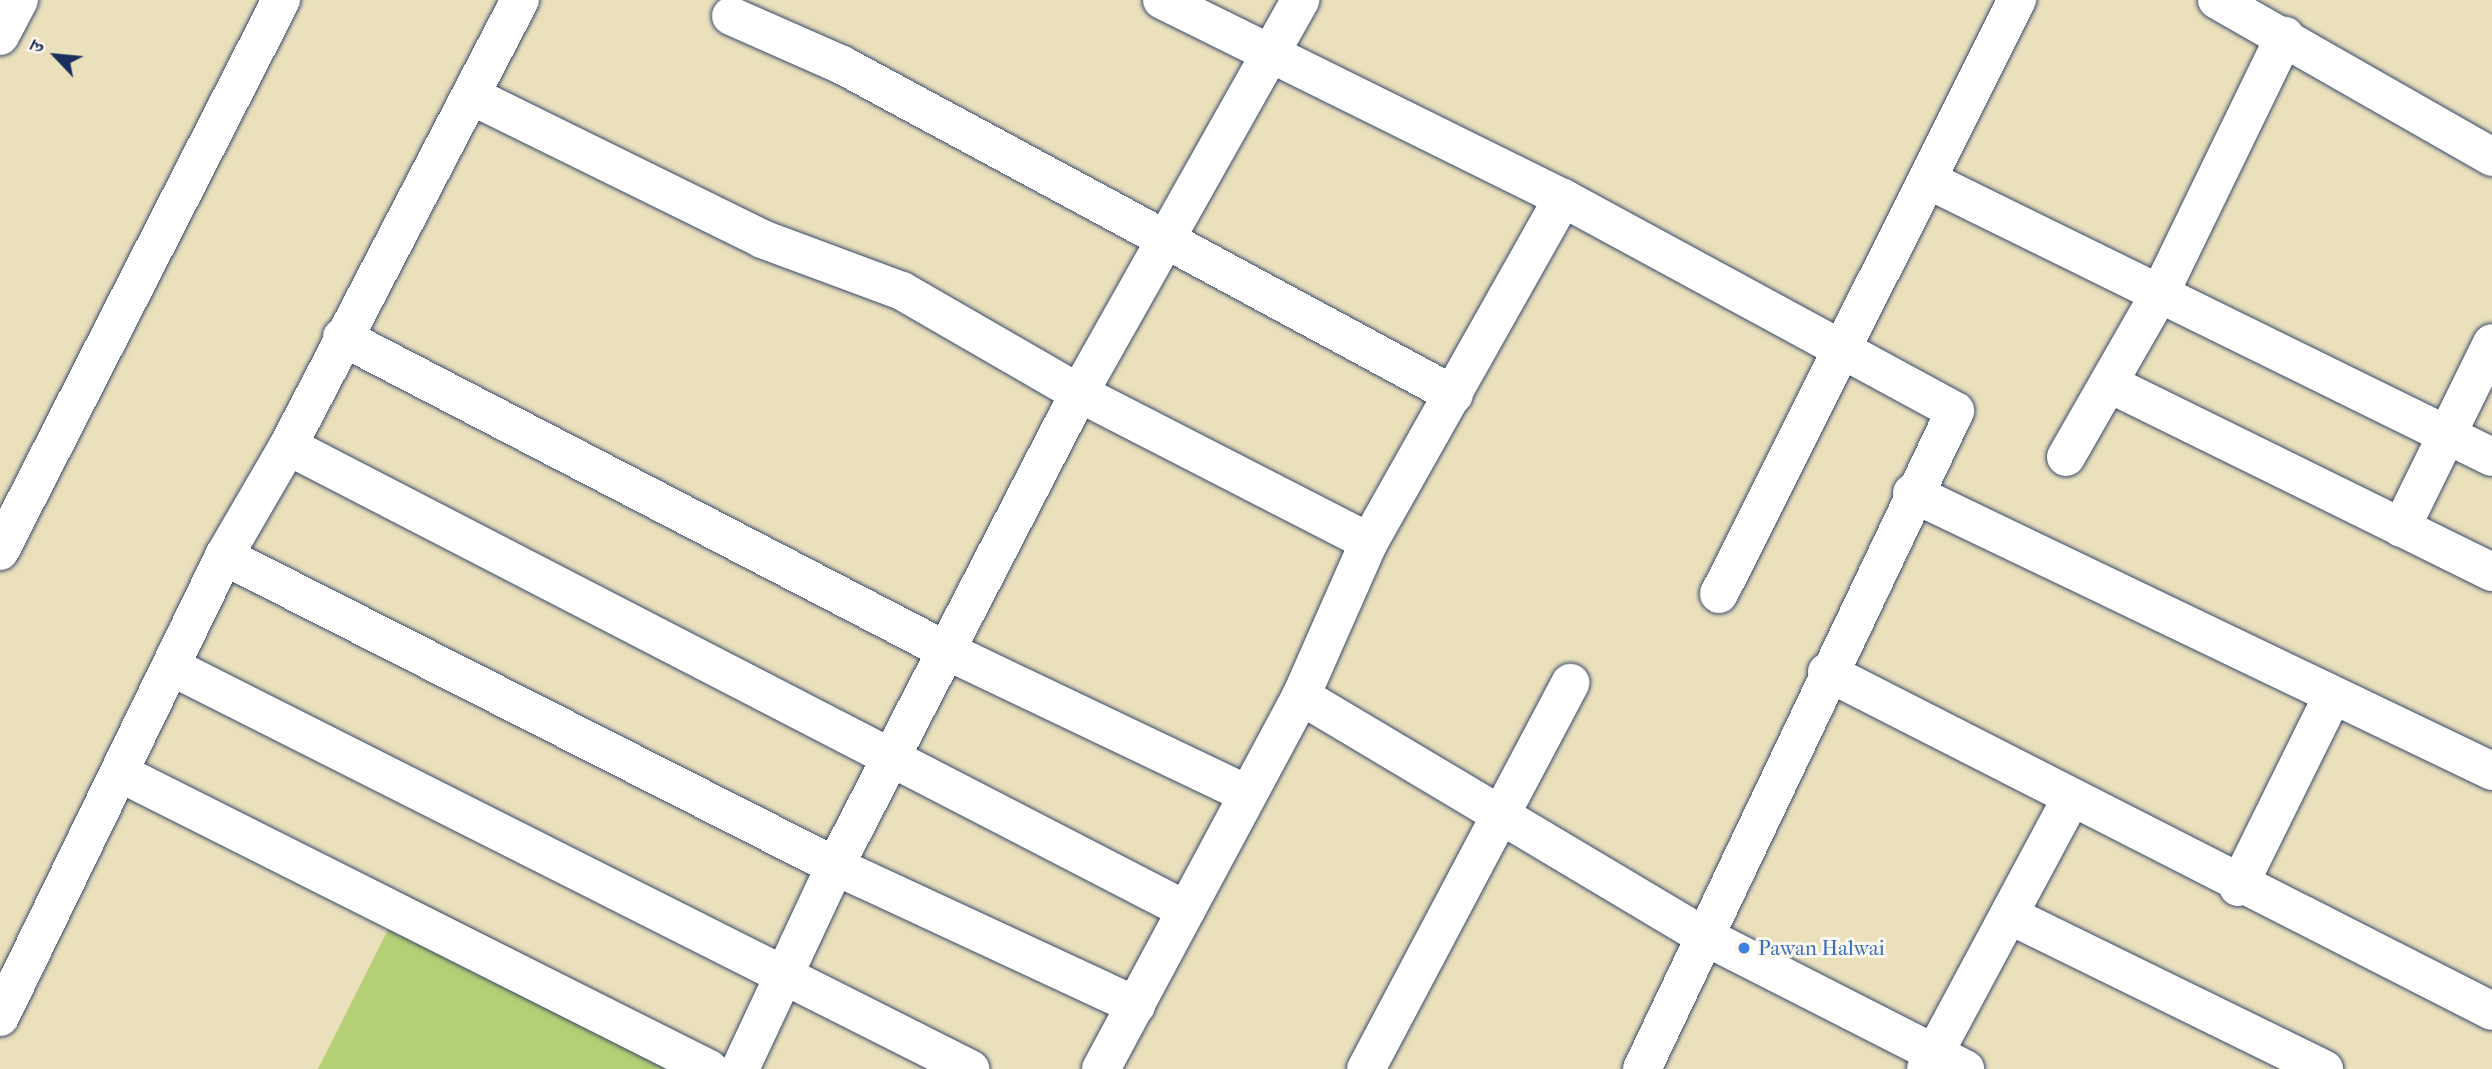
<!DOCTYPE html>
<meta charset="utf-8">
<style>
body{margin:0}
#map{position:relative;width:2492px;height:1069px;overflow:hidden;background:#eae0bc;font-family:"IM FELL French Canon","Noto Serif Devanagari",serif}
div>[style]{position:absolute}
.green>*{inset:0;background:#b5cf74}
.roads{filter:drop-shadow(0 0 2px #3a4a6c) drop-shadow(0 0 2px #3a4a6c)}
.minor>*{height:38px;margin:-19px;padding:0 19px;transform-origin:19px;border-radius:19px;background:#fff}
.dots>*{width:19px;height:19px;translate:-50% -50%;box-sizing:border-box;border:4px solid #fbf7ec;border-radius:50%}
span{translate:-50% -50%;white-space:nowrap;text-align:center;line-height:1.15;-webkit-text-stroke:6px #fbf7ec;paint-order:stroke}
.shop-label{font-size:21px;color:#366cbe}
.left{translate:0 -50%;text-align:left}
.north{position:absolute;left:21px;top:21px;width:70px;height:70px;-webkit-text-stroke:5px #fbf7ec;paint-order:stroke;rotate:296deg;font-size:19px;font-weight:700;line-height:28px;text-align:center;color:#1b2f5e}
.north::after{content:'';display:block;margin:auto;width:24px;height:32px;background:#1b2f5e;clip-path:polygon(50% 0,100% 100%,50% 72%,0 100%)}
</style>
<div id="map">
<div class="green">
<i style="clip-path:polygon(406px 894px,751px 1069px,318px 1069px)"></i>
</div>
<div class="roads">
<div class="minor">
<i style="left:1162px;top:0;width:447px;rotate:26.3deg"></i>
<i style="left:1563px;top:198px;width:446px;rotate:28.5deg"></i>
<i style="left:1955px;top:411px;width:729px;rotate:115.44deg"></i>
<i style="left:2217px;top:0;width:317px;rotate:29.7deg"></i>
<i style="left:731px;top:16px;width:121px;rotate:23.8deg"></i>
<i style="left:842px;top:65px;width:695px;rotate:28.33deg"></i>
<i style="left:0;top:36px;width:41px;rotate:-62.2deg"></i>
<i style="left:472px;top:96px;width:323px;rotate:26.2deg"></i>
<i style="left:762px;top:239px;width:149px;rotate:20.4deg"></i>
<i style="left:902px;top:291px;width:204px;rotate:30deg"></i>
<i style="left:1079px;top:393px;width:326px;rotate:27.2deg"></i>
<i style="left:1928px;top:180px;width:628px;rotate:26.16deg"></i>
<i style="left:342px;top:337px;width:682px;rotate:27.43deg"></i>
<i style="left:947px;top:651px;width:332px;rotate:25.5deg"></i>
<i style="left:2110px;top:384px;width:426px;rotate:26.2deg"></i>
<i style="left:288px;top:446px;width:1011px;rotate:27.33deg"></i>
<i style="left:2066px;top:457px;width:189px;rotate:-60.2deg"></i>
<i style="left:2160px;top:293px;width:286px;rotate:-64.1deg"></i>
<i style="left:1912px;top:493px;width:643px;rotate:25.61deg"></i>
<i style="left:2401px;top:528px;width:206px;rotate:-63.8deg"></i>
<i style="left:0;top:551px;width:619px;rotate:-62.98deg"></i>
<i style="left:224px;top:556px;width:685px;rotate:26.9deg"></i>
<i style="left:835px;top:866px;width:332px;rotate:24.9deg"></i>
<i style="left:1719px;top:594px;width:665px;rotate:-63.36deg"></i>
<i style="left:172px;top:667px;width:894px;rotate:26.74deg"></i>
<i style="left:1827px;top:672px;width:746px;rotate:27.01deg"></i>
<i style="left:1301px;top:696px;width:471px;rotate:30.8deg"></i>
<i style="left:1706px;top:937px;width:291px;rotate:27deg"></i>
<i style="left:122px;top:774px;width:657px;rotate:26.68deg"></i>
<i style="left:2238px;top:887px;width:212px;rotate:-63.7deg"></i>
<i style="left:2009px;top:915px;width:351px;rotate:26.1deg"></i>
<i style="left:0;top:1017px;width:513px;rotate:-64.08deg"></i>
<i style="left:224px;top:556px;width:127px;rotate:-59.8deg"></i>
<i style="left:288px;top:446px;width:503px;rotate:-62.52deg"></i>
<i style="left:740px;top:1069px;width:224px;rotate:-64.9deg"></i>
<i style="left:835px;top:866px;width:532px;rotate:-62.71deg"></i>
<i style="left:1079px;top:393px;width:451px;rotate:-60.6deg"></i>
<i style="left:1101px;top:1069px;width:423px;rotate:-61.8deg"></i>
<i style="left:1301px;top:696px;width:168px;rotate:-66.2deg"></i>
<i style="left:1369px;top:542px;width:395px;rotate:-60.6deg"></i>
<i style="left:1366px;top:1069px;width:437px;rotate:-62.1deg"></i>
<i style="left:1926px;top:1069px;width:306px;rotate:-61.8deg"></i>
</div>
</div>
<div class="dots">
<i style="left:1744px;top:948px;background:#3f7fe0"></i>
</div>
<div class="shop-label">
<span class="left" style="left:1758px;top:948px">Pawan Halwai</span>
</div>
<div class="north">उ</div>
</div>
